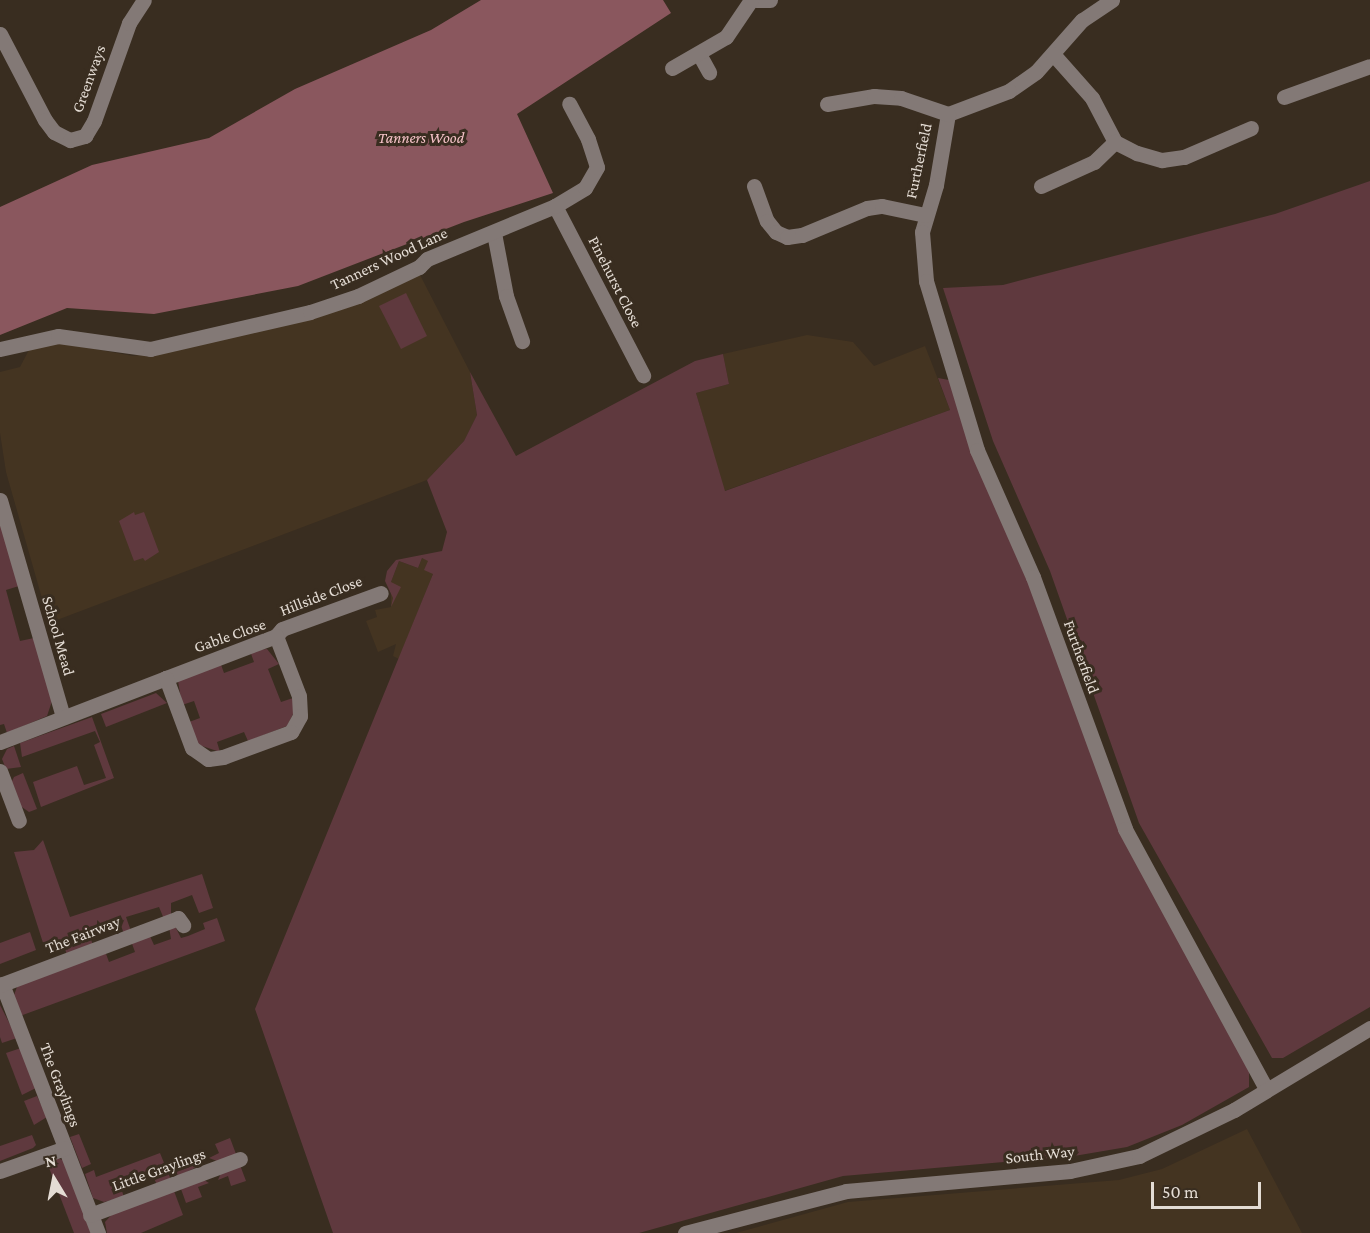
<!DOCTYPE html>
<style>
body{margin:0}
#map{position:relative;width:1370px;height:1233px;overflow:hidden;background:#392d20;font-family:"Crimson Pro",serif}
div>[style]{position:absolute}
.built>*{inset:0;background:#443421}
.green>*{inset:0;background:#5f393e}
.forest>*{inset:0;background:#8a575e}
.minor>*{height:15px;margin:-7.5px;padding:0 7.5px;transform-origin:7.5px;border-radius:7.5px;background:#837976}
span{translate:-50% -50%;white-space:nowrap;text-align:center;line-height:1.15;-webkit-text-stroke:6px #392d20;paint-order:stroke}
.street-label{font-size:16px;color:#e4dcd4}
.park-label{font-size:16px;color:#f6c3c8;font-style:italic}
.north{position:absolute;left:24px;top:1149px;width:60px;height:60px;-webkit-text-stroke:4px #392d20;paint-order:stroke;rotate:350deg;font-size:16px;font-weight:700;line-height:24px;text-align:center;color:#e4dcd4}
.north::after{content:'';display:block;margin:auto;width:21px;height:27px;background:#e4dcd4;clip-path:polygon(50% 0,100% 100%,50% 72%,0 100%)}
.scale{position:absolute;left:1151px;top:1182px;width:110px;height:27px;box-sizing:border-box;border:3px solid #e4dcd4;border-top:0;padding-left:8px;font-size:18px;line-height:21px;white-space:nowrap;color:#e4dcd4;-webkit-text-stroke:4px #392d20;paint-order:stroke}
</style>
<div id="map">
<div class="built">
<i style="clip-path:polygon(419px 273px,470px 372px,477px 415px,464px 441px,427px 480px,49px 623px,6px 472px,0 433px,0 372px,20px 367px,30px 348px,56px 342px,133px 356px,149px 354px)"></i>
<i style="clip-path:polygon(807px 335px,853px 342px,874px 366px,925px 346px,950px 410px,724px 491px,696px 393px,729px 384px,723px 354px)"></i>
<i style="clip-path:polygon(422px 558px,428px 560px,433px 574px,399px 659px,393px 656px,396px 644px,378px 652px,366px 621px,377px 617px,375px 610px,391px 607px,391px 582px,399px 561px,418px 568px)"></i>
<i style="clip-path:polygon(1247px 1129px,1302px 1233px,736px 1233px,848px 1202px,1119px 1180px,1162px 1169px)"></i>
</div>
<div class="green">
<i style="clip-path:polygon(1370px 181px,1370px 1007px,1283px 1058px,1272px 1058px,1139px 823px,1050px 571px,993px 441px,943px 288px,1003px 285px,1275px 214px)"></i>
<i style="clip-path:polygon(406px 293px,427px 336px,401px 349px,379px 306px)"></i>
<i style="clip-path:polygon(723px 354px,729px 384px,696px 393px,725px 491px,950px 410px,938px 378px,949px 380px,1028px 579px,1120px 832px,1249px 1071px,1249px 1087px,1182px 1125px,1127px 1147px,1074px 1156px,843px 1176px,639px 1233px,333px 1233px,255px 1009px,433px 574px,424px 570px,428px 561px,422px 558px,418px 568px,399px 561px,391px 582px,401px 587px,391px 607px,393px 598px,385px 581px,387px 571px,396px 560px,442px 551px,447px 532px,427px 480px,464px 441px,477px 415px,470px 372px,516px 456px,695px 361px)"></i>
<i style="clip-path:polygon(134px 512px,135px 515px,144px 512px,159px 552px,145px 561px,143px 558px,134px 561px,119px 521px)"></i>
<i style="clip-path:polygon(0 517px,19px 586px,6px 590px,20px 641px,34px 638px,52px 701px,47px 716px,7px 733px,4px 724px,0 725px)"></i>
<i style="clip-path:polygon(267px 649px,279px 664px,268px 669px,281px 702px,293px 698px,294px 712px,287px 726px,248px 741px,244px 732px,217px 742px,220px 752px,196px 744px,189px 722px,200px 718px,194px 701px,182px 705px,178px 681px,220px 662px,224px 673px,254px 662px,250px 651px)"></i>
<i style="clip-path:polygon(156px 693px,167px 703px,106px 727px,101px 714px)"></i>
<i style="clip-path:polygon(92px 717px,114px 778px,41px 807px,33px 782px,77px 766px,84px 785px,106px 778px,94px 745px,100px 742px,95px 731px,22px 757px,20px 743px)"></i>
<i style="clip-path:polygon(14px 746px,21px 767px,6px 769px,2px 759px,7px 749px)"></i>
<i style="clip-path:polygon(23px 773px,37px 809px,29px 812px,19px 805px,11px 783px,14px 777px)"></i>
<i style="clip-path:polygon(43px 840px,70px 917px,202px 874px,213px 908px,199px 913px,192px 895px,171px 903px,171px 916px,164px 919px,159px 907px,126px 917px,131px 931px,124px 934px,119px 920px,88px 931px,93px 945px,67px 955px,62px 940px,44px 946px,14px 852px,34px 850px)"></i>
<i style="clip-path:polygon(217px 918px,225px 941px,20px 1016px,13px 998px,18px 984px,105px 951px,109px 962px,135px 952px,131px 941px,149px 934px,154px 945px,171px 939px,169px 927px,176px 928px,181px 938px,188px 936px,205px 929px,203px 923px)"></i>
<i style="clip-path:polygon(30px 932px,36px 950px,0 964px,0 943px)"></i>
<i style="clip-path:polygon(0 1005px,17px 1038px,2px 1043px,0 1037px)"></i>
<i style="clip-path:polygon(21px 1048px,36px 1088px,22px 1095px,6px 1053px)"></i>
<i style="clip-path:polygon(37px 1096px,47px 1117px,34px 1125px,24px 1101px)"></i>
<i style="clip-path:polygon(79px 1134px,91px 1164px,82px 1168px,70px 1137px)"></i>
<i style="clip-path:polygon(32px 1135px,36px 1145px,33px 1148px,0 1161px,0 1146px)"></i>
<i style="clip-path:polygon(230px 1138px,236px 1154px,217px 1161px,209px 1158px,219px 1153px,215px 1144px)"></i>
<i style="clip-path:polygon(160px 1153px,171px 1180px,157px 1185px,153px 1176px,121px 1188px,124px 1197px,104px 1202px,93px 1198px,85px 1174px,94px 1170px,96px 1177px)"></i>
<i style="clip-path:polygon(186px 1155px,189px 1165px,199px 1161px,199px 1166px,178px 1176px,172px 1161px)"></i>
<i style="clip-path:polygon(57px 1158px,63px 1160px,91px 1233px,74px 1233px,46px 1160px)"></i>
<i style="clip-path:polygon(240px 1165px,246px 1181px,231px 1186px,228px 1176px,218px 1180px,221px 1173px)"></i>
<i style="clip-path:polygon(204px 1180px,209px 1183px,198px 1187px,202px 1197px,186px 1203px,181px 1189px)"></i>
<i style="clip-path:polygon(174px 1191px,183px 1215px,141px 1233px,107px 1233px,105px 1222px,115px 1211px)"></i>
</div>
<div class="forest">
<i style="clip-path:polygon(481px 0,663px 0,671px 13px,517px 114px,553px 193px,464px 222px,298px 286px,154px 314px,67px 308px,0 335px,0 207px,92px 165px,209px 138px,295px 89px,431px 30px)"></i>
</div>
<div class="minor">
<i style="left:756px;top:0;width:14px"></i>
<i style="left:1112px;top:0;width:36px;rotate:146deg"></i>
<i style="left:1082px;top:20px;width:69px;rotate:131.5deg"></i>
<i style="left:1036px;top:72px;width:33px;rotate:145deg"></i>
<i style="left:1009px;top:91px;width:65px;rotate:159.3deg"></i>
<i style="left:948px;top:114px;width:72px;rotate:99.6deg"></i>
<i style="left:936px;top:185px;width:49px;rotate:106.6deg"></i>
<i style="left:922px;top:232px;width:49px;rotate:85.3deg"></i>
<i style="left:926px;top:281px;width:177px;rotate:73.2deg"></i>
<i style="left:977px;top:450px;width:139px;rotate:66.2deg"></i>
<i style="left:1033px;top:577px;width:268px;rotate:69.9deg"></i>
<i style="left:1125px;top:829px;width:297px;rotate:61.5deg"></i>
<i style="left:0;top:34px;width:97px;rotate:62.4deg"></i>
<i style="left:45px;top:120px;width:15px;rotate:53deg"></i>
<i style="left:54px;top:132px;width:18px;rotate:27deg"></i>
<i style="left:70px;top:140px;width:16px;rotate:-15deg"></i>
<i style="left:85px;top:136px;width:17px;rotate:-59deg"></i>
<i style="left:94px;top:121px;width:104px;rotate:-70.3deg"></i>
<i style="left:129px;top:23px;width:27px;rotate:-57deg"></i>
<i style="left:699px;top:54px;width:21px;rotate:61deg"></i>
<i style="left:1053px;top:54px;width:59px;rotate:48.4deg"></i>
<i style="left:1092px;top:98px;width:50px;rotate:62.4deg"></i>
<i style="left:1115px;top:142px;width:25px;rotate:27deg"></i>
<i style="left:1137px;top:153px;width:26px;rotate:16deg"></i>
<i style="left:1162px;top:160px;width:22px;rotate:-8deg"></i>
<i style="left:1184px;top:157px;width:73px;rotate:-23.4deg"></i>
<i style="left:672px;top:68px;width:62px;rotate:-29.9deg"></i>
<i style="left:726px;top:37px;width:45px;rotate:-56deg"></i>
<i style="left:1284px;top:97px;width:91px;rotate:-19.8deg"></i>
<i style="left:827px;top:104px;width:48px;rotate:-9.7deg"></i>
<i style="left:874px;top:96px;width:27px;rotate:4deg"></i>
<i style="left:901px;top:98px;width:50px;rotate:18.8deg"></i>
<i style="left:754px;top:186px;width:37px;rotate:70deg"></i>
<i style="left:767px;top:221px;width:14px;rotate:51deg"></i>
<i style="left:776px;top:232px;width:12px;rotate:24deg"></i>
<i style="left:787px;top:237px;width:15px;rotate:-8deg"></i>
<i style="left:802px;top:235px;width:70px;rotate:-22.6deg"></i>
<i style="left:867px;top:208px;width:15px;rotate:-8deg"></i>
<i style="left:882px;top:206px;width:44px;rotate:11.8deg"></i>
<i style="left:1041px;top:186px;width:58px;rotate:-24.4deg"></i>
<i style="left:1094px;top:162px;width:29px;rotate:-44deg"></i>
<i style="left:555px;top:206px;width:191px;rotate:62.5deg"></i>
<i style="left:494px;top:233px;width:64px;rotate:79.2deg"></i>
<i style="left:506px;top:296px;width:48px;rotate:70.4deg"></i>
<i style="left:0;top:349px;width:59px;rotate:-12.6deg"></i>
<i style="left:58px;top:336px;width:93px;rotate:8deg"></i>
<i style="left:150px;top:349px;width:164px;rotate:-13deg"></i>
<i style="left:310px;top:312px;width:51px;rotate:-18.4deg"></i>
<i style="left:358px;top:296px;width:68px;rotate:-25.4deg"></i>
<i style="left:419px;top:267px;width:11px;rotate:-45deg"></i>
<i style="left:427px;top:259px;width:139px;rotate:-22.5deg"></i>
<i style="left:555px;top:206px;width:35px;rotate:-31deg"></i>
<i style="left:585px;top:188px;width:24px;rotate:-60deg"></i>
<i style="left:597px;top:167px;width:29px;rotate:-108deg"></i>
<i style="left:588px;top:139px;width:40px;rotate:-118deg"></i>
<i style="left:0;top:500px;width:226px;rotate:73.8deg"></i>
<i style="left:276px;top:636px;width:9px;rotate:-49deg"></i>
<i style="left:282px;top:629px;width:105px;rotate:-20deg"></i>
<i style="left:0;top:742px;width:178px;rotate:-21.1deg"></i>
<i style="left:166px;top:678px;width:118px;rotate:-20.9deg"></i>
<i style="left:276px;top:636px;width:64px;rotate:69deg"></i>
<i style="left:299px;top:696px;width:20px;rotate:87deg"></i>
<i style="left:300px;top:716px;width:18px;rotate:119deg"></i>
<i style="left:291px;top:732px;width:72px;rotate:159.8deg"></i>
<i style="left:223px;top:757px;width:15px;rotate:172deg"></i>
<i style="left:208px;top:759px;width:19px;rotate:-145deg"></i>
<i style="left:192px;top:748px;width:75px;rotate:-110.4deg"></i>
<i style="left:0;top:771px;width:53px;rotate:69.2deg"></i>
<i style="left:2px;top:984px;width:267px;rotate:68.9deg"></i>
<i style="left:0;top:985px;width:190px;rotate:-20.6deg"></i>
<i style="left:178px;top:918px;width:9px;rotate:54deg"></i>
<i style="left:0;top:1171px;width:69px;rotate:-19.5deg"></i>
<i style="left:90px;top:1215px;width:160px;rotate:-20.5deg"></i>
<i style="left:685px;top:1233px;width:166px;rotate:-14.6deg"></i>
<i style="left:846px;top:1191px;width:225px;rotate:-5.1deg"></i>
<i style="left:1070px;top:1171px;width:71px;rotate:-12.3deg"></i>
<i style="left:1139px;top:1156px;width:106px;rotate:-25.8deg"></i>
<i style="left:1234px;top:1110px;width:159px;rotate:-31.1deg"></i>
</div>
<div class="street-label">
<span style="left:89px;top:79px;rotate:-70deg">Greenways</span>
<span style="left:919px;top:161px;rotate:-78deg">Furtherfield</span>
<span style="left:389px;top:259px;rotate:-25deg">Tanners Wood Lane</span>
<span style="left:615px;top:282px;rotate:63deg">Pinehurst Close</span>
<span style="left:321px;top:596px;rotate:-21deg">Hillside Close</span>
<span style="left:58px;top:636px;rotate:74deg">School Mead</span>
<span style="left:230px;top:636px;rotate:-19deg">Gable Close</span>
<span style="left:1081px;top:657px;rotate:70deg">Furtherfield</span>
<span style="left:83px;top:935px;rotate:-21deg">The Fairway</span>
<span style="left:60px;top:1085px;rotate:69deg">The Graylings</span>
<span style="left:1040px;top:1155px;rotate:-6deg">South Way</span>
<span style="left:159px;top:1170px;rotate:-20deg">Little Graylings</span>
</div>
<div class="park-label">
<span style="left:421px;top:138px">Tanners Wood</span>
</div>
<div class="north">N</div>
<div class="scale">50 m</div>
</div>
